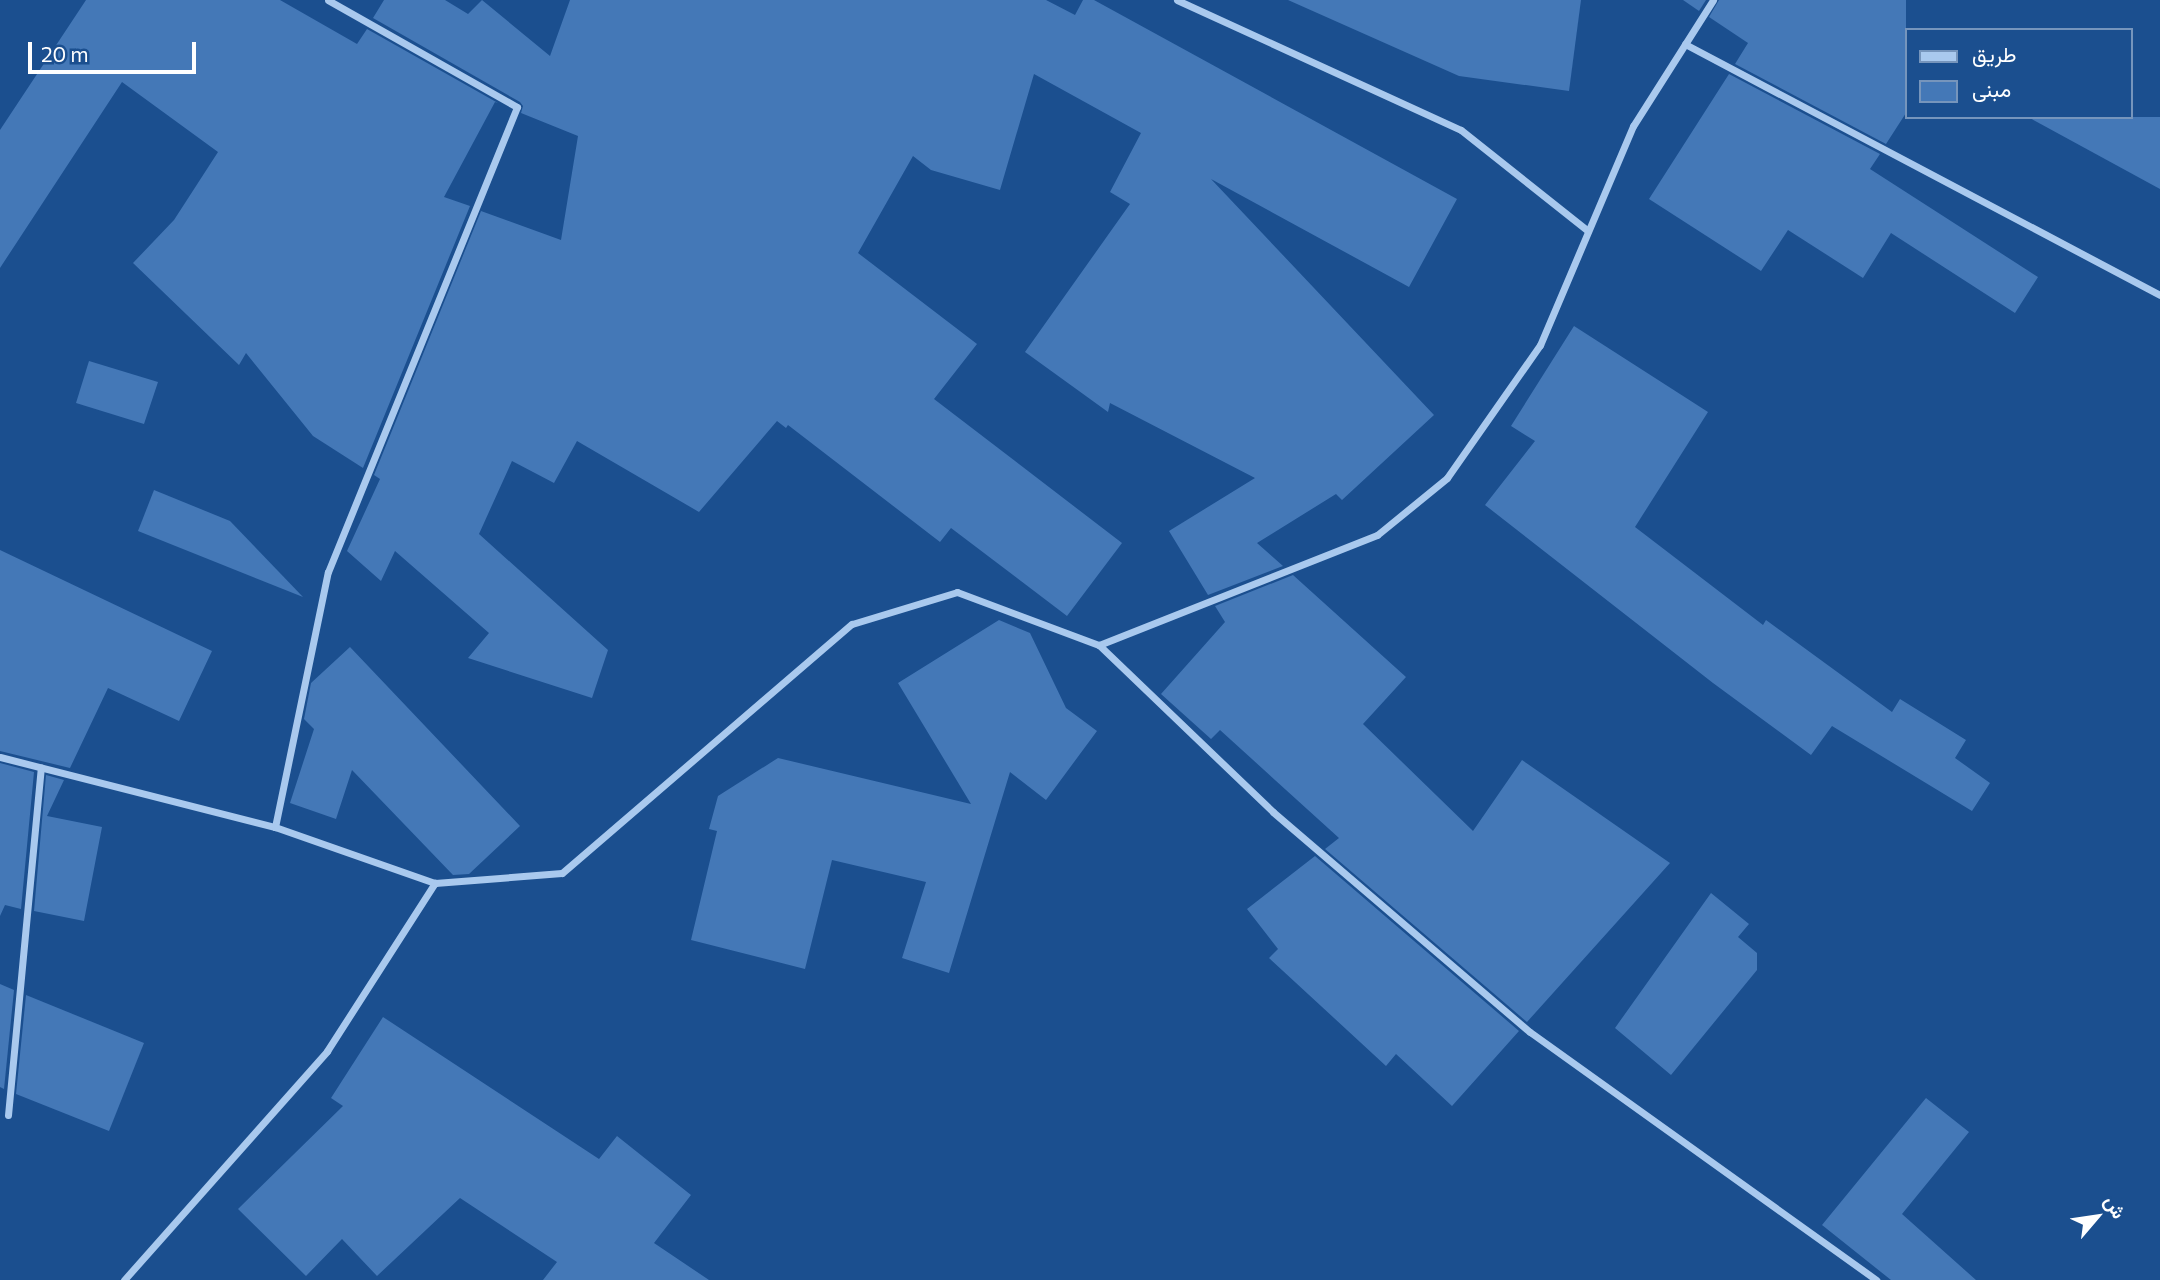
<!DOCTYPE html>
<meta charset="utf-8">
<style>
body{margin:0}
#map{position:relative;width:2160px;height:1280px;overflow:hidden;background:#1b4f8f;font-family:Commissioner,Vazirmatn,sans-serif}
div>[style]{position:absolute}
.building>*{inset:0;background:#4478b7}
.minor>*{height:7px;margin:-3.5px;padding:0 3.5px;transform-origin:3.5px;border-radius:3.5px;background:#a9c9ee}
span{translate:-50% -50%;white-space:nowrap;text-align:center;line-height:1.15;-webkit-text-stroke:7px #1b4f8f;paint-order:stroke}
.legend{position:absolute;left:1905px;top:28px;width:228px;height:91px;box-sizing:border-box;background:#1b4f8f;border:2px solid #7695bc;margin:0;padding:9px 12px;list-style:none;font-size:21px;color:#fff}
.legend li{display:flex;align-items:center;gap:14px;height:35px}
.legend b{width:35px;border:2px solid #7695bc}
.north{position:absolute;left:2062px;top:1182px;width:70px;height:70px;-webkit-text-stroke:5px #1b4f8f;paint-order:stroke;rotate:61deg;font-size:19px;font-weight:700;line-height:28px;text-align:center;color:#fff}
.north::after{content:'';display:block;margin:auto;width:24px;height:32px;background:#fff;clip-path:polygon(50% 0,100% 100%,50% 72%,0 100%)}
.scale{position:absolute;left:28px;top:42px;width:168px;height:32px;box-sizing:border-box;border:4px solid #fff;border-top:0;padding-left:9px;font-size:21px;line-height:24px;white-space:nowrap;color:#fff;-webkit-text-stroke:5px #1b4f8f;paint-order:stroke}
</style>
<div id="map">
<div class="building">
<i style="clip-path:polygon(86px 0,280px 0,357px 44px,367px 29px,498px 103px,495px 102px,444px 197px,470px 206px,363px 468px,313px 436px,246px 353px,239px 365px,133px 263px,174px 220px,218px 152px,122px 82px,0 268px,0 130px)"></i>
<i style="clip-path:polygon(384px 0,445px 0,468px 14px,482px 0,550px 56px,570px 0,1046px 0,1075px 15px,1083px 0,1094px 0,1457px 199px,1409px 287px,1211px 179px,1434px 415px,1342px 500px,1336px 494px,1257px 543px,1283px 566px,1208px 595px,1169px 531px,1255px 478px,1110px 403px,1108px 412px,1025px 352px,1130px 204px,1110px 192px,1141px 133px,1034px 74px,1000px 190px,931px 170px,913px 156px,858px 253px,977px 344px,934px 399px,1122px 543px,1067px 616px,951px 528px,940px 542px,788px 425px,786px 428px,777px 421px,699px 512px,577px 441px,554px 483px,512px 461px,479px 534px,608px 650px,592px 698px,468px 658px,489px 633px,395px 551px,381px 581px,347px 551px,380px 479px,374px 475px,481px 211px,561px 240px,578px 136px,521px 113px,523px 106px,520px 102px,373px 18px)"></i>
<i style="clip-path:polygon(1288px 0,1581px 0,1569px 91px,1459px 76px)"></i>
<i style="clip-path:polygon(1683px 0,1706px 0,1699px 11px)"></i>
<i style="clip-path:polygon(1719px 0,1906px 0,1906px 113px,1886px 144px,1735px 64px,1748px 43px,1709px 17px)"></i>
<i style="clip-path:polygon(1729px 74px,1880px 154px,1870px 169px,2038px 277px,2015px 313px,1891px 233px,1863px 278px,1788px 230px,1761px 271px,1649px 199px)"></i>
<i style="clip-path:polygon(2028px 117px,2160px 117px,2160px 189px)"></i>
<i style="clip-path:polygon(1574px 326px,1708px 412px,1635px 527px,1763px 625px,1766px 620px,1892px 712px,1900px 699px,1966px 740px,1955px 758px,1990px 783px,1972px 811px,1832px 726px,1811px 755px,1713px 683px,1485px 505px,1535px 441px,1511px 426px)"></i>
<i style="clip-path:polygon(89px 361px,158px 382px,144px 424px,76px 403px)"></i>
<i style="clip-path:polygon(154px 490px,230px 521px,303px 597px,138px 531px)"></i>
<i style="clip-path:polygon(0 550px,212px 651px,179px 721px,108px 688px,70px 768px,0 751px)"></i>
<i style="clip-path:polygon(1293px 575px,1406px 677px,1363px 724px,1473px 831px,1522px 760px,1670px 863px,1527px 1022px,1325px 849px,1339px 838px,1220px 730px,1211px 739px,1161px 694px,1225px 622px,1215px 606px)"></i>
<i style="clip-path:polygon(999px 620px,1030px 633px,1066px 708px,1097px 731px,1046px 800px,1010px 772px,949px 973px,902px 958px,926px 882px,832px 860px,805px 969px,691px 940px,717px 831px,709px 829px,718px 796px,778px 758px,971px 804px,898px 683px)"></i>
<i style="clip-path:polygon(350px 647px,520px 826px,469px 874px,453px 875px,352px 770px,336px 819px,290px 803px,314px 729px,304px 719px,311px 683px)"></i>
<i style="clip-path:polygon(0 763px,34px 772px,21px 909px,5px 905px,0 916px)"></i>
<i style="clip-path:polygon(46px 775px,64px 780px,47px 816px,102px 827px,84px 921px,34px 911px)"></i>
<i style="clip-path:polygon(1315px 856px,1519px 1031px,1452px 1106px,1396px 1054px,1386px 1066px,1269px 958px,1278px 949px,1247px 909px)"></i>
<i style="clip-path:polygon(1711px 893px,1749px 924px,1738px 937px,1757px 953px,1757px 970px,1671px 1075px,1615px 1028px)"></i>
<i style="clip-path:polygon(0 984px,14px 990px,4px 1089px,0 1087px)"></i>
<i style="clip-path:polygon(26px 995px,144px 1043px,109px 1131px,16px 1094px)"></i>
<i style="clip-path:polygon(383px 1017px,599px 1159px,617px 1136px,691px 1195px,654px 1243px,709px 1280px,543px 1280px,557px 1262px,460px 1198px,377px 1276px,342px 1239px,306px 1276px,238px 1209px,343px 1106px,331px 1098px)"></i>
<i style="clip-path:polygon(1926px 1098px,1969px 1132px,1902px 1214px,1976px 1280px,1891px 1280px,1822px 1225px)"></i>
</div>
<div class="minor">
<i style="left:1177px;top:0;width:312px;rotate:24.6deg"></i>
<i style="left:1461px;top:130px;width:162px;rotate:38.5deg"></i>
<i style="left:1713px;top:0;width:149px;rotate:122.4deg"></i>
<i style="left:1633px;top:126px;width:238px;rotate:113deg"></i>
<i style="left:1540px;top:345px;width:162px;rotate:125deg"></i>
<i style="left:1447px;top:478px;width:90px;rotate:140.8deg"></i>
<i style="left:1377px;top:535px;width:299px;rotate:158.4deg"></i>
<i style="left:1099px;top:645px;width:241px;rotate:43.8deg"></i>
<i style="left:1273px;top:812px;width:338px;rotate:40.6deg"></i>
<i style="left:1530px;top:1032px;width:426px;rotate:35.6deg"></i>
<i style="left:1685px;top:44px;width:537px;rotate:27.85deg"></i>
<i style="left:0;top:757px;width:284px;rotate:14.3deg"></i>
<i style="left:275px;top:827px;width:170px;rotate:19.3deg"></i>
<i style="left:435px;top:883px;width:127px;rotate:-4.5deg"></i>
<i style="left:562px;top:873px;width:382px;rotate:-40.7deg"></i>
<i style="left:852px;top:624px;width:110px;rotate:-16.9deg"></i>
<i style="left:957px;top:592px;width:152px;rotate:20.5deg"></i>
<i style="left:275px;top:827px;width:260px;rotate:-78.3deg"></i>
<i style="left:328px;top:572px;width:502px;rotate:-67.88deg"></i>
<i style="left:517px;top:107px;width:217px;rotate:-150.5deg"></i>
<i style="left:8px;top:1115px;width:349px;rotate:-84.6deg"></i>
<i style="left:124px;top:1280px;width:306px;rotate:-48.4deg"></i>
<i style="left:327px;top:1051px;width:200px;rotate:-57.3deg"></i>
</div>
<ul class="legend">
<li><b style="height:9px;background:#a9c9ee"></b>طريق</li>
<li><b style="height:19px;background:#4478b7"></b>مبنى</li>
</ul>
<div class="north">ش</div>
<div class="scale">20 m</div>
</div>
